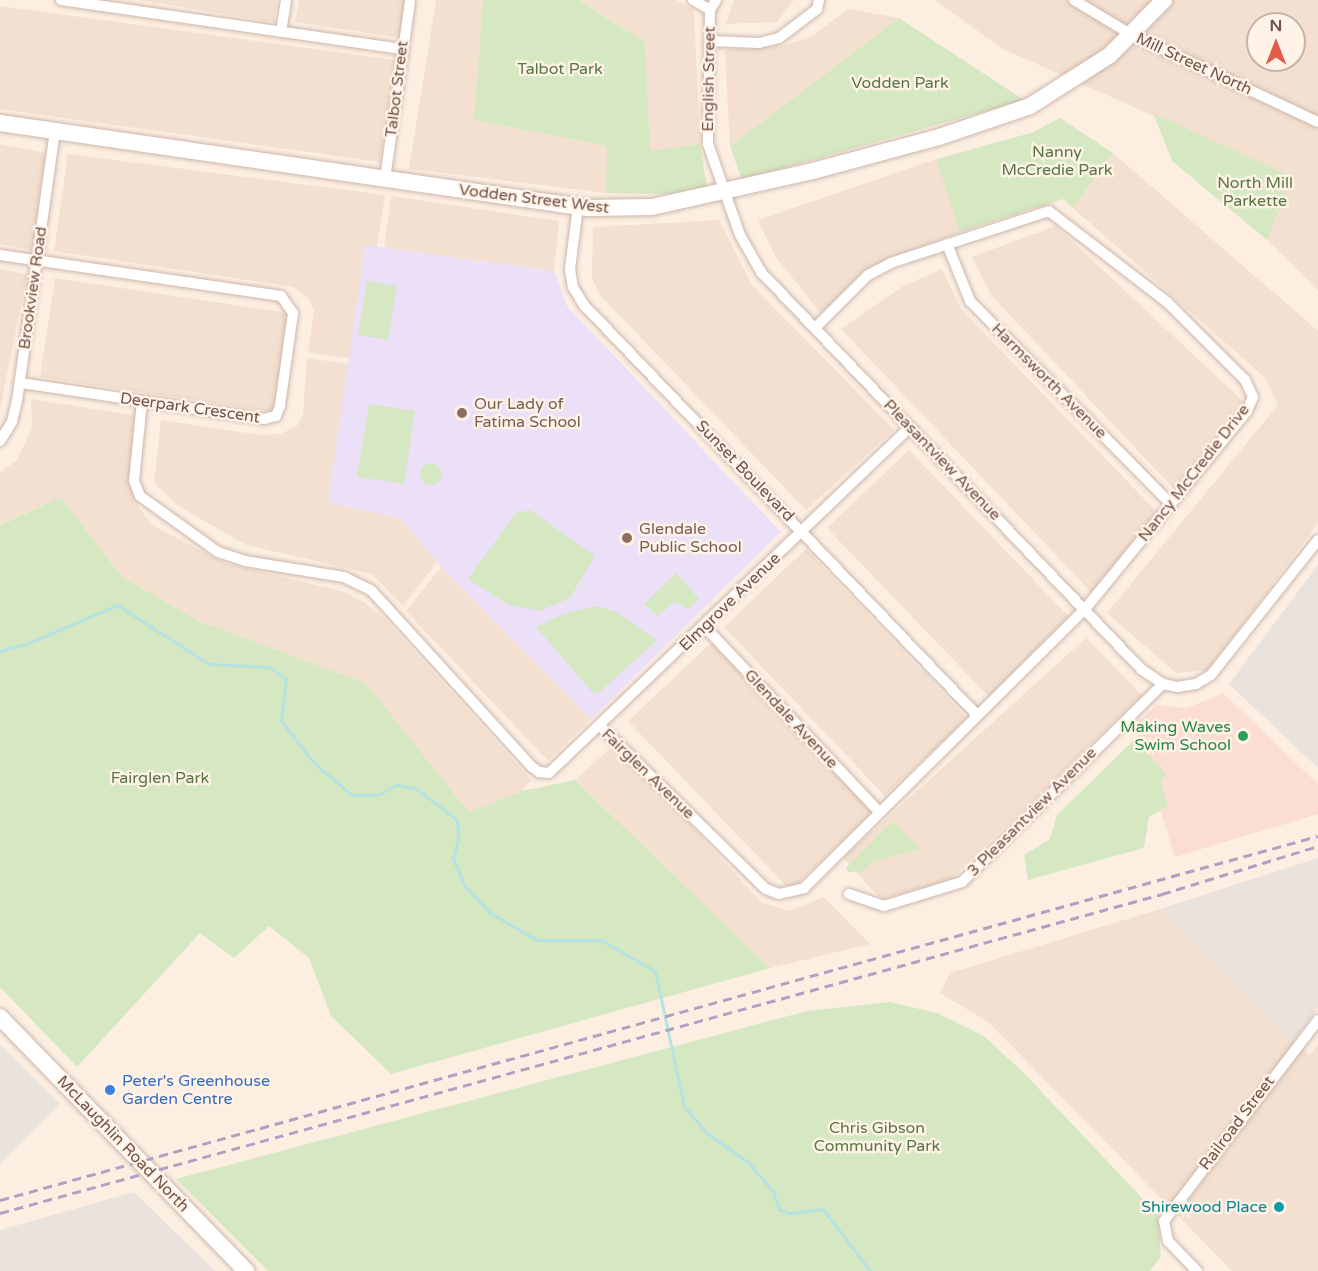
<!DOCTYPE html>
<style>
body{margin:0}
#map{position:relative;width:1318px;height:1271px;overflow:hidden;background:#fcefe2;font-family:"Varela Round",sans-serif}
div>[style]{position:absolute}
.residential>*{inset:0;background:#f3e0d0}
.commercial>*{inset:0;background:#fcddd6}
.industrial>*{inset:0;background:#eae2dd}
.education>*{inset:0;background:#ecdff8}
.green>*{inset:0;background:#d5e8c1}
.round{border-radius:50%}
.stream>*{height:3px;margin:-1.5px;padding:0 1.5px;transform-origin:1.5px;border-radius:1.5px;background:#b7e2e4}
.roads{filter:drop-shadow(0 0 2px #ceb7ac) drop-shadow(0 0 2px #ceb7ac)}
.street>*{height:10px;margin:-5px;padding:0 5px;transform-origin:5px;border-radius:5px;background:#fff}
.secondary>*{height:16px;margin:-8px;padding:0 8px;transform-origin:8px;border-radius:8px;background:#fff}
.rail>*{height:3px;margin-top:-1.5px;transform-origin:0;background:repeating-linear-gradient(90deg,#b0a1c4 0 9px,transparent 0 15px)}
.dots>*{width:16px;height:16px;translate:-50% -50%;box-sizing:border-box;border:3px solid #fff3e8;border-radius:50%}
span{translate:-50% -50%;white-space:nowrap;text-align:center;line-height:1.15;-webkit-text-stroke:5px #fff3e8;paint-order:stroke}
.street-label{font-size:16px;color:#725349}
.park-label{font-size:16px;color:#577842}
.education-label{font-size:16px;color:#785e54}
.left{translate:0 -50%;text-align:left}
.leisure-label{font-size:16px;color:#27864d}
.right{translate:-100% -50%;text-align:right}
.shop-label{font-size:16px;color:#366cbe}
.culture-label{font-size:16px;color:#0d838f}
.north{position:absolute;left:1246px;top:12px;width:60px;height:60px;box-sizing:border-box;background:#fff3e8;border:2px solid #c7b3a8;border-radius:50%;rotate:0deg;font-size:16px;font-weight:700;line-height:24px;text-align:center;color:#725349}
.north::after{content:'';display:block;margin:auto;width:21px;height:27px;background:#e35b49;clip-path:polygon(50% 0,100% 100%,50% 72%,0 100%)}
</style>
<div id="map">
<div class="residential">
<i style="clip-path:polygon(139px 0,277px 0,274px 22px)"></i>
<i style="clip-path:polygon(299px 0,407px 0,401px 38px,295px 22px)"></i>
<i style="clip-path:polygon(436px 0,483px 0,474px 120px,607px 146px,606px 193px,409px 169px)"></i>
<i style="clip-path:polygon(580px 0,676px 0,694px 10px,700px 144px,650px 152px,645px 42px)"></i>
<i style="clip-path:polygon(734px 0,794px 0,777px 22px,726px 24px)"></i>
<i style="clip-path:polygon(evenodd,935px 0,1318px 0,1318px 290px,1267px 240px,1291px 177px,1001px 48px,935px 0,1258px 24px,1294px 24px,1294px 60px,1258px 60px,1258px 24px)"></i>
<i style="clip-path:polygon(0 6px,395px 60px,380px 162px,0 109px)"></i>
<i style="clip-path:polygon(848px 9px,899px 18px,730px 146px,725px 50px,783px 46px,812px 36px)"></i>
<i style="clip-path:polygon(0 144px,45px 153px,32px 250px,0 244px)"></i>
<i style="clip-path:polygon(1113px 153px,1318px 331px,1318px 523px,1209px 670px,1176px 673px,1107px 613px,1278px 405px,1265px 378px,1073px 208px)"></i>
<i style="clip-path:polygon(68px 154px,385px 195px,377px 247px,365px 245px,350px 358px,308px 353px,314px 310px,309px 299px,294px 287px,54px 251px)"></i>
<i style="clip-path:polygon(936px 159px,960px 232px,888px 261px,820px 312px,775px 256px,758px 220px)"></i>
<i style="clip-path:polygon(391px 196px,559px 221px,554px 271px,384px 248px)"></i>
<i style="clip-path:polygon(719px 220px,753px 286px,894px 430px,806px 510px,600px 295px,592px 278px,593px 227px)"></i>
<i style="clip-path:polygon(1056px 226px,1245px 403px,1174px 489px,991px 295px,972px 257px)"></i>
<i style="clip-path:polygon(0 269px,27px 274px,0 410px)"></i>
<i style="clip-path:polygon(942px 269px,961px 309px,1157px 512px,1092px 593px,841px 329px,903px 286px)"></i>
<i style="clip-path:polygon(55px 278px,288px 313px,274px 412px,40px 377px)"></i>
<i style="clip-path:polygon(307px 358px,349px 364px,328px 503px,401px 518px,437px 562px,403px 606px,372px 574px,246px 545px,177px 505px,154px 483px,161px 420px,261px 435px,280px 434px,297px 426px,303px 415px)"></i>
<i style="clip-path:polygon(31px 399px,138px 416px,132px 479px,138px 506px,152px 525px,225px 563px,345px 592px,365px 603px,385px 619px,531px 780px,522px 791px,469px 812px,366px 683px,199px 621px,122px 577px,61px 497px,0 524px,0 472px,17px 460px,32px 428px)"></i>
<i style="clip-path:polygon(909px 450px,1071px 619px,989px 697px,827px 528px)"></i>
<i style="clip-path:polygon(806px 549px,967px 718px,885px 796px,724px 627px)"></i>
<i style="clip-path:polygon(441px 567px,591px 719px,548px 761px,406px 611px)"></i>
<i style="clip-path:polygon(1086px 638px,1142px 695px,950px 880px,881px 899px,843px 858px)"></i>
<i style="clip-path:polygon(711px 643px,872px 812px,790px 890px,628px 721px)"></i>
<i style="clip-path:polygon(615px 744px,762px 903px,790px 911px,824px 897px,870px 944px,770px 968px,575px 780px)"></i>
<i style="clip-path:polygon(1160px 909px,1293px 1042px,1310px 1055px,1318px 1044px,1318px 1271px,1232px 1271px,988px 1022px,940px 993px,950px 973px)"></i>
</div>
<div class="commercial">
<i style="clip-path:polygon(1223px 693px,1318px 784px,1318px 814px,1175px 857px,1134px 725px,1157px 705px,1187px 708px)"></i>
</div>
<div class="industrial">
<i style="clip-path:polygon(1318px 565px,1318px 768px,1229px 684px)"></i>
<i style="clip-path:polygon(1318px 858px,1318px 1008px,1293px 1042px,1160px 909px)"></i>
<i style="clip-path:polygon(0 1044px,60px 1104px,0 1164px)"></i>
<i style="clip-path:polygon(134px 1192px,215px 1271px,0 1271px,0 1230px)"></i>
</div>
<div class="education">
<i style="clip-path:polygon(365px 245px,554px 271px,567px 306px,781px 532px,591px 719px,441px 567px,401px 518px,328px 503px)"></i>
</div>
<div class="green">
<i style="clip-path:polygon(483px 0,579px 0,645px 42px,650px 151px,700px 144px,707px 188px,666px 194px,606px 193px,607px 146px,474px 120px)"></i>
<i style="clip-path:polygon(899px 18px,1024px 100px,742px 180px,730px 146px)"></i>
<i style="clip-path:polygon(1153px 113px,1292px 177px,1267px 240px,1172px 161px)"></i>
<i style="clip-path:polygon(1060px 118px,1113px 153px,1073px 208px,1063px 199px,960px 232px,936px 159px,1031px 133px)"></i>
<i style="clip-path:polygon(367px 281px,397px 286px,388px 340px,358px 335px)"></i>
<i style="clip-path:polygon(369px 404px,415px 411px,404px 484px,357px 477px)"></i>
<i class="round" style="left:420px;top:463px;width:22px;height:22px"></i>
<i style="clip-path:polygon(61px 497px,122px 577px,199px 621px,366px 683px,469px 812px,522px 791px,575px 780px,770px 968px,391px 1074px,331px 1016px,309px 958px,269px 926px,234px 958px,200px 933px,77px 1067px,0 987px,0 525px)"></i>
<i style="clip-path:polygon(530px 510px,595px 556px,570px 598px,539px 611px,507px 604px,468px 579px,516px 513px)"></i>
<i style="clip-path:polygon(676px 573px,699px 599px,688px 609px,674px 602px,658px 616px,644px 604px)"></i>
<i style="clip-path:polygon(595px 606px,616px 612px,657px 640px,601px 691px,593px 693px,536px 627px,563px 614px)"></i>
<i style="clip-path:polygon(1135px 739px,1166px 774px,1161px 782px,1168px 806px,1149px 817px,1144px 848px,1028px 880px,1024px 855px,1050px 839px,1057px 815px)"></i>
<i style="clip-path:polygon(893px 821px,920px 849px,872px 862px,862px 872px,848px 872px,846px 868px)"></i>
<i style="clip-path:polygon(890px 1002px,937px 1013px,984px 1036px,1023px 1072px,1158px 1215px,1161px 1257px,1150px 1271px,268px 1271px,176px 1179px,807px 1011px)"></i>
</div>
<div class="stream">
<i style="left:0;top:651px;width:32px;rotate:-16deg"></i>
<i style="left:31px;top:642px;width:94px;rotate:-23.3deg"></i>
<i style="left:117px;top:605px;width:109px;rotate:32.7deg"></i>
<i style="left:209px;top:664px;width:60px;rotate:2.9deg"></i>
<i style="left:269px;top:667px;width:21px;rotate:35deg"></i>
<i style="left:286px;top:679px;width:42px;rotate:96.8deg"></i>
<i style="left:281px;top:721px;width:53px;rotate:51.8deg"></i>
<i style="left:314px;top:763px;width:50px;rotate:40.1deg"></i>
<i style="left:352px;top:795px;width:25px"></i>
<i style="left:377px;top:795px;width:22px;rotate:-27deg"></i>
<i style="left:397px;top:785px;width:20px;rotate:11deg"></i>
<i style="left:417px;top:789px;width:51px;rotate:37.8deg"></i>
<i style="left:457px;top:820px;width:20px;rotate:87deg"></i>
<i style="left:458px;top:840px;width:19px;rotate:106deg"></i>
<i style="left:453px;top:858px;width:29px;rotate:68deg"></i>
<i style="left:464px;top:885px;width:38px;rotate:47deg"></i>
<i style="left:490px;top:913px;width:54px;rotate:29.9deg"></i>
<i style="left:537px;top:940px;width:64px"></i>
<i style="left:601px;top:940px;width:62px;rotate:29.9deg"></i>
<i style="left:655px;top:971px;width:138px;rotate:77.9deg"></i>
<i style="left:684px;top:1106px;width:35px;rotate:50deg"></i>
<i style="left:707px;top:1133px;width:52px;rotate:35.5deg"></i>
<i style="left:749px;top:1163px;width:38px;rotate:50deg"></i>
<i style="left:773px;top:1192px;width:18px;rotate:71deg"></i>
<i style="left:779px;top:1209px;width:12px;rotate:20deg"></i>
<i style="left:790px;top:1213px;width:33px;rotate:-7deg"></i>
<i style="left:823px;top:1209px;width:78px;rotate:52.8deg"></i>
</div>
<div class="roads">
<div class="street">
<i style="left:61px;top:0;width:344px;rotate:8.2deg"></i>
<i style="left:693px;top:0;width:20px;rotate:30deg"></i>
<i style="left:716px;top:0;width:12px;rotate:121deg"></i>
<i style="left:710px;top:10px;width:134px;rotate:90.9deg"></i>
<i style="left:708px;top:144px;width:96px;rotate:70.6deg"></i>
<i style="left:740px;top:235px;width:43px;rotate:60.4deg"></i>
<i style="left:761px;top:272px;width:550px;rotate:46.25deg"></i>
<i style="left:1141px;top:669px;width:27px;rotate:34deg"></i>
<i style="left:1163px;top:684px;width:14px;rotate:12deg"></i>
<i style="left:1177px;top:687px;width:19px;rotate:-9deg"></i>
<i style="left:1196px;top:684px;width:17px;rotate:-31deg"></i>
<i style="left:1211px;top:675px;width:172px;rotate:-51.6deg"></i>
<i style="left:1074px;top:0;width:68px;rotate:31.1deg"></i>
<i style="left:1132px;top:35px;width:205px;rotate:25.1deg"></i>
<i style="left:281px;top:32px;width:32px;rotate:-81deg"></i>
<i style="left:710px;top:41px;width:49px;rotate:2.3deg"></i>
<i style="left:759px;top:43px;width:21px;rotate:-14deg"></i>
<i style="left:779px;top:38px;width:48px;rotate:-37.3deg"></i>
<i style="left:817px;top:9px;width:9px;rotate:-77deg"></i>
<i style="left:385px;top:179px;width:181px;rotate:-82deg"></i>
<i style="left:578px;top:206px;width:64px;rotate:97.2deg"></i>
<i style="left:570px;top:269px;width:18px;rotate:81deg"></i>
<i style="left:573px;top:287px;width:21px;rotate:59deg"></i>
<i style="left:584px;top:305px;width:567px;rotate:46.22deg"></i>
<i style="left:947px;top:244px;width:61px;rotate:68deg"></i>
<i style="left:970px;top:301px;width:286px;rotate:45.3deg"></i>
<i style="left:0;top:255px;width:284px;rotate:8.3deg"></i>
<i style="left:281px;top:296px;width:21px;rotate:55deg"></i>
<i style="left:293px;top:313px;width:94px;rotate:98deg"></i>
<i style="left:280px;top:406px;width:11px;rotate:112deg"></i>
<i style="left:276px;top:416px;width:12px;rotate:166deg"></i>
<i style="left:264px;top:419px;width:247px;rotate:-171.6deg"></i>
<i style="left:142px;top:402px;width:79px;rotate:95.8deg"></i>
<i style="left:134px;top:481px;width:16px;rotate:68deg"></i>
<i style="left:140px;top:496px;width:96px;rotate:35.7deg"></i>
<i style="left:218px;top:552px;width:28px;rotate:18deg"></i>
<i style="left:245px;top:561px;width:100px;rotate:9.2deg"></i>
<i style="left:344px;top:577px;width:30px;rotate:26deg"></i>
<i style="left:371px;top:590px;width:239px;rotate:47.7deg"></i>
<i style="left:532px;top:767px;width:9px;rotate:36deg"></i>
<i style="left:539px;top:772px;width:10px;rotate:6deg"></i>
<i style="left:549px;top:773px;width:500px;rotate:-43.78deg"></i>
<i style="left:0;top:441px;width:22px;rotate:-58deg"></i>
<i style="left:12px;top:422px;width:22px;rotate:-77deg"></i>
<i style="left:17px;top:401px;width:273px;rotate:-82deg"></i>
<i style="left:704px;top:626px;width:255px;rotate:46.7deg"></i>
<i style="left:600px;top:726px;width:233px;rotate:44.5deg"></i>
<i style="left:766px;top:889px;width:14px;rotate:21deg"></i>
<i style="left:779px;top:894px;width:26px;rotate:-13deg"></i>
<i style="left:804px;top:888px;width:396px;rotate:-44.8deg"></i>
<i style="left:1085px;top:609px;width:256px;rotate:-50.7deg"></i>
<i style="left:1247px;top:411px;width:15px;rotate:-67deg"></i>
<i style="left:1253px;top:397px;width:19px;rotate:-115deg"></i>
<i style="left:1245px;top:380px;width:110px;rotate:-135deg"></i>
<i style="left:1167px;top:302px;width:149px;rotate:-142.4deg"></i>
<i style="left:1049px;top:211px;width:166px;rotate:161.8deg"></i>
<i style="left:891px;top:263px;width:26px;rotate:152deg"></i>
<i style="left:868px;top:275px;width:75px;rotate:135deg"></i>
<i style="left:849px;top:894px;width:37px;rotate:19deg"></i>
<i style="left:884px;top:906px;width:82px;rotate:-17.1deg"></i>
<i style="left:962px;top:882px;width:282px;rotate:-44.6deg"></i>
<i style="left:1197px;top:1271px;width:42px;rotate:-134deg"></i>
<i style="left:1168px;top:1241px;width:20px;rotate:-101deg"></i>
<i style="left:1164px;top:1221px;width:253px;rotate:-52.5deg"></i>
</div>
<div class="secondary">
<i style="left:0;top:123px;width:594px;rotate:8.23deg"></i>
<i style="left:588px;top:208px;width:64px;rotate:-0.9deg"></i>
<i style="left:652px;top:207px;width:165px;rotate:-12.6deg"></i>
<i style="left:813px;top:171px;width:131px;rotate:-15.1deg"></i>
<i style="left:939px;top:137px;width:96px;rotate:-18.8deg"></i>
<i style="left:1030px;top:106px;width:95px;rotate:-32.5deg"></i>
<i style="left:1110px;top:55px;width:77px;rotate:-45.5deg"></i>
<i style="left:0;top:1017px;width:354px;rotate:45.9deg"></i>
</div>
</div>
<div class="rail">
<i style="left:0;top:1200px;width:1367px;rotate:-15.44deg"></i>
<i style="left:0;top:1213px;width:1205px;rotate:-15.35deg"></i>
<i style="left:1162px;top:894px;width:163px;rotate:-17.1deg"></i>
</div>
<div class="dots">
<i style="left:462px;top:413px;background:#8d6e63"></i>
<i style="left:627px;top:538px;background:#8d6e63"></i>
<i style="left:1243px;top:736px;background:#2e9e5b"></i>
<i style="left:110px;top:1090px;background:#3f7fe0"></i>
<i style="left:1279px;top:1207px;background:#0f9aa8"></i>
</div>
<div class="street-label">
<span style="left:1194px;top:64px;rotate:25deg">Mill Street North</span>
<span style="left:709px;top:79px;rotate:-89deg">English Street</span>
<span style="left:397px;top:89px;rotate:-83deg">Talbot Street</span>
<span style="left:534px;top:199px;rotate:7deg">Vodden Street West</span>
<span style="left:33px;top:288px;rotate:-82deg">Brookview Road</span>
<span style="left:1049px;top:381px;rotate:45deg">Harmsworth Avenue</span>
<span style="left:190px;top:408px;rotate:8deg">Deerpark Crescent</span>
<span style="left:942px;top:460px;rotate:46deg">Pleasantview Avenue</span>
<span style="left:745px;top:471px;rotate:46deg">Sunset Boulevard</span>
<span style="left:1194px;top:473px;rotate:-52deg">Nancy McCredie Drive</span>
<span style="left:730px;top:602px;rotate:-44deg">Elmgrove Avenue</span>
<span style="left:791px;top:719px;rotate:47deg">Glendale Avenue</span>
<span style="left:648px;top:774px;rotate:44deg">Fairglen Avenue</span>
<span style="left:1032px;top:812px;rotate:-45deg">3 Pleasantview Avenue</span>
<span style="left:1237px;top:1123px;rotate:-53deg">Railroad Street</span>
<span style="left:123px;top:1144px;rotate:46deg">McLaughlin Road North</span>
</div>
<div class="park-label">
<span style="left:560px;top:69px">Talbot Park</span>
<span style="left:900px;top:83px">Vodden Park</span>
<span style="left:1057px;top:161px">Nanny<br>McCredie Park</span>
<span style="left:1255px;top:192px">North Mill<br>Parkette</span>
<span style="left:160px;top:778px">Fairglen Park</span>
<span style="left:877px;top:1137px">Chris Gibson<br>Community Park</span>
</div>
<div class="education-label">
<span class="left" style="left:474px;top:413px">Our Lady of<br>Fatima School</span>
<span class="left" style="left:639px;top:538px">Glendale<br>Public School</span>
</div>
<div class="leisure-label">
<span class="right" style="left:1231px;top:736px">Making Waves<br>Swim School</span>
</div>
<div class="shop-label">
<span class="left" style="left:122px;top:1090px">Peter's Greenhouse<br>Garden Centre</span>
</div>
<div class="culture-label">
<span class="right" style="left:1267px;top:1207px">Shirewood Place</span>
</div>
<div class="north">N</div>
</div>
